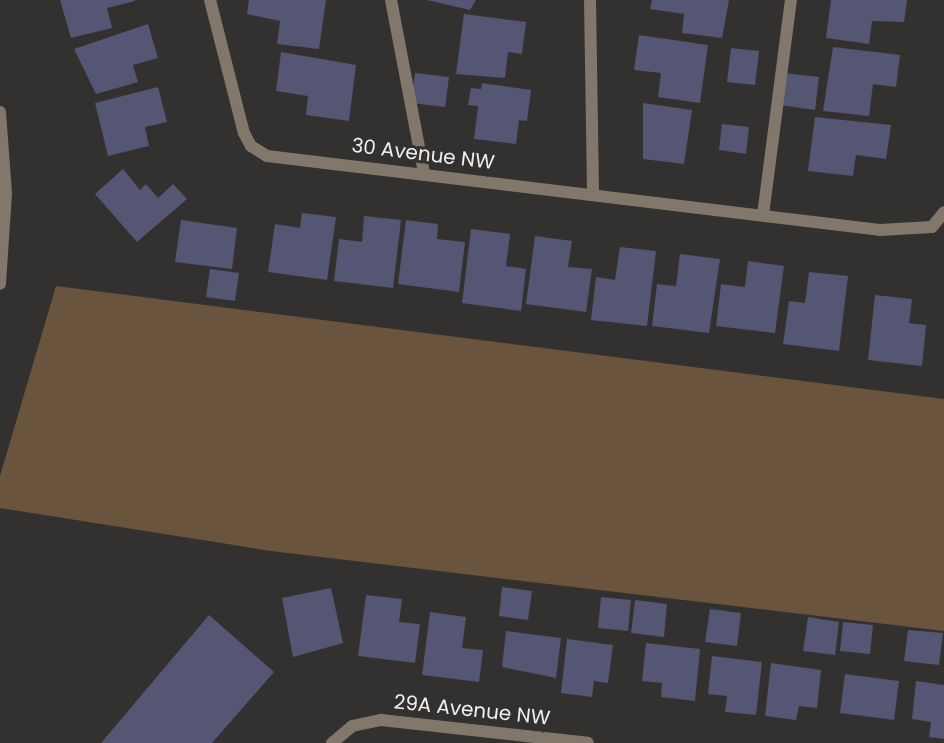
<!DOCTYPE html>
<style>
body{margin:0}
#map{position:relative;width:944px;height:743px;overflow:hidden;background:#33312f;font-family:Poppins,sans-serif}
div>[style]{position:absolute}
.green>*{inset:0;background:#6a543d}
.building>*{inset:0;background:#555574}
.service>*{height:12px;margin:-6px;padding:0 6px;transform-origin:6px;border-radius:6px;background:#82776b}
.minor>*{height:12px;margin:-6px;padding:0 6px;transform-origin:6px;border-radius:6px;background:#82776b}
.tertiary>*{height:12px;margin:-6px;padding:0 6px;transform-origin:6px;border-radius:6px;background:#82776b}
span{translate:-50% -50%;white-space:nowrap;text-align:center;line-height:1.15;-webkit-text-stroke:6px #33312f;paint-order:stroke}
.street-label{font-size:20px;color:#f0efed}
</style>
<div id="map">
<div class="green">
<i style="clip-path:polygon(56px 286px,944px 399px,944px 631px,271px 551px,0 508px,0 476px)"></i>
</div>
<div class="building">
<i style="clip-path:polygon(60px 0,135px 0,135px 1px,107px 8px,112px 28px,71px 38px)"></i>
<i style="clip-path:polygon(249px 0,326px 0,319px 49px,277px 44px,280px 21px,247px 14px)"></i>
<i style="clip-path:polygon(427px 0,476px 0,470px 10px)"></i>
<i style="clip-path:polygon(652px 0,729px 0,722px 38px,682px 33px,684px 14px,650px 9px)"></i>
<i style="clip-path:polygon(831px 0,907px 0,904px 22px,872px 21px,869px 44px,826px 38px)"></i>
<i style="clip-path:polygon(464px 14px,526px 22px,522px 54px,508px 52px,505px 78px,456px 74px)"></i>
<i style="clip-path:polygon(148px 24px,158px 58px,133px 65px,138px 82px,96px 94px,74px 49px)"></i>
<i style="clip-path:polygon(639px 35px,708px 45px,700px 103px,658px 97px,661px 73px,634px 70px)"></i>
<i style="clip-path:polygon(833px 47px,900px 55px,896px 87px,873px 84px,869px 116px,823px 111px)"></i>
<i style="clip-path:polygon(731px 48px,759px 51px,755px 85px,727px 82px)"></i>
<i style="clip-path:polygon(281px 52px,356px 65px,349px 121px,306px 115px,308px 96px,276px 91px)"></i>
<i style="clip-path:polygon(415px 73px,449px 77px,445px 107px,411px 103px)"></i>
<i style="clip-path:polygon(784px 73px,819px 77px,815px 110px,780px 105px)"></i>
<i style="clip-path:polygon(482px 83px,531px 90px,527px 121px,519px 120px,516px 144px,474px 139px,478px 106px,468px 105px,471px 88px,481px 89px)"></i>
<i style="clip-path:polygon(158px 87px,167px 122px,145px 127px,149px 146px,108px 156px,95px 103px)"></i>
<i style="clip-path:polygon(643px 103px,692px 110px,684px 164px,643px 159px)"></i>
<i style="clip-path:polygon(815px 117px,891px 125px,886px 159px,856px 155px,853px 176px,808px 171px)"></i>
<i style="clip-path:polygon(722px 124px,749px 127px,746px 154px,719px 150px)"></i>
<i style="clip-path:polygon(123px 169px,140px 190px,146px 184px,158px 198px,173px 184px,187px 199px,137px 242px,95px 194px)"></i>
<i style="clip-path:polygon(302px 213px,336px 217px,327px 280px,268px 272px,275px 224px,300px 228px)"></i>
<i style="clip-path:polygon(364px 216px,401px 220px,393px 288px,334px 281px,339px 239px,362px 242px)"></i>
<i style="clip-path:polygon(181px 220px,237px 228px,232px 269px,175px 262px)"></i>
<i style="clip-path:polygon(406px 220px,438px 224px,437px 239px,465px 242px,459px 292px,398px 284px)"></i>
<i style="clip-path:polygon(471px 229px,510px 234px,506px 266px,526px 269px,521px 311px,462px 303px)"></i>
<i style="clip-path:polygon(535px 236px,572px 241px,568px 267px,592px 269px,586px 312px,526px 304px)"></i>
<i style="clip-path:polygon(620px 247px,656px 251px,647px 326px,591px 320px,596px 277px,615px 280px)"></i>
<i style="clip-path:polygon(680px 254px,720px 259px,709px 333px,652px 326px,657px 284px,676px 286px)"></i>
<i style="clip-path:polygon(748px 261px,784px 266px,775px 333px,716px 326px,721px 284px,745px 287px)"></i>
<i style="clip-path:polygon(210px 269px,239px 273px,235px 301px,206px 297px)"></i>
<i style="clip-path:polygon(809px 272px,848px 276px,839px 351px,783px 344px,789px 301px,805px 303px)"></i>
<i style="clip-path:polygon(875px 295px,912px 299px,909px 323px,926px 325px,922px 366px,868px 360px)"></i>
<i style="clip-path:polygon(502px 587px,532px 591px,528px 620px,499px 616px)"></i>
<i style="clip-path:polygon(331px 588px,343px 643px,293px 657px,282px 598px)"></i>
<i style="clip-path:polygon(366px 595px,402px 599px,399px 622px,420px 624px,415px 663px,358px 656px)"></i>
<i style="clip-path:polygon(601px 597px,631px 600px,628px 631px,598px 628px)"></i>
<i style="clip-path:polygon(635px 600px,667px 604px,664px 637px,631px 633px)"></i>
<i style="clip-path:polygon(710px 609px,741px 613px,737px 646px,705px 642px)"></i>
<i style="clip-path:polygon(430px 612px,466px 617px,462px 648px,483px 650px,479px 682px,422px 675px)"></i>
<i style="clip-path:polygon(209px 615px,274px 672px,212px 743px,101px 743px)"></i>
<i style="clip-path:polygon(808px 617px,839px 622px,835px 655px,803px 651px)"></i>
<i style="clip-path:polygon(843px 622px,873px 625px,870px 654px,840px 651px)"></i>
<i style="clip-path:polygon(908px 630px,943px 633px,939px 665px,904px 661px)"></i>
<i style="clip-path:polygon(506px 631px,561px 638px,556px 678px,502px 667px)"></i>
<i style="clip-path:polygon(567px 639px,613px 645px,608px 683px,594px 681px,592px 697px,561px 693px)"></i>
<i style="clip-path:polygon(646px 643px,700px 649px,695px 701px,661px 697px,662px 683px,642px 681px)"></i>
<i style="clip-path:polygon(712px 656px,762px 662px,756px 715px,725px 712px,727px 696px,708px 694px)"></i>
<i style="clip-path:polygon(771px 663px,821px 670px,817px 708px,799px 706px,796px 720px,765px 716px)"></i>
<i style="clip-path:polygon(845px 674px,899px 681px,894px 720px,840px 713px)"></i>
<i style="clip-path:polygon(916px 681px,944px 685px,944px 739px,929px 737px,931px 722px,912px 719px)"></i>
</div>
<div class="service">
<i style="left:391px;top:0;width:176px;rotate:79.2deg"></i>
<i style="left:763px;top:215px;width:217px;rotate:-82.6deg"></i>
</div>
<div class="minor">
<i style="left:210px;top:0;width:137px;rotate:75.7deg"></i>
<i style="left:244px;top:133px;width:15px;rotate:62deg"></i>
<i style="left:251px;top:146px;width:19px;rotate:32deg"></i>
<i style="left:267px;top:156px;width:617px;rotate:6.88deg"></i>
<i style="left:880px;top:230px;width:52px;rotate:-3.3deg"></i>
<i style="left:932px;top:227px;width:19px;rotate:-51deg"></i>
<i style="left:590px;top:0;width:194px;rotate:89.1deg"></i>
<i style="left:332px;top:743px;width:26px;rotate:-40deg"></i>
<i style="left:352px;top:726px;width:30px;rotate:-12deg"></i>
<i style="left:381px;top:720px;width:208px;rotate:6.3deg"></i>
</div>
<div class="tertiary">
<i style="left:0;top:112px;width:81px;rotate:85.8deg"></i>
<i style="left:6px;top:193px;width:91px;rotate:93.8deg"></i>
</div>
<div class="street-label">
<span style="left:423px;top:154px;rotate:7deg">30 Avenue NW</span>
<span style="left:472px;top:710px;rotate:6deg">29A Avenue NW</span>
</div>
</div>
